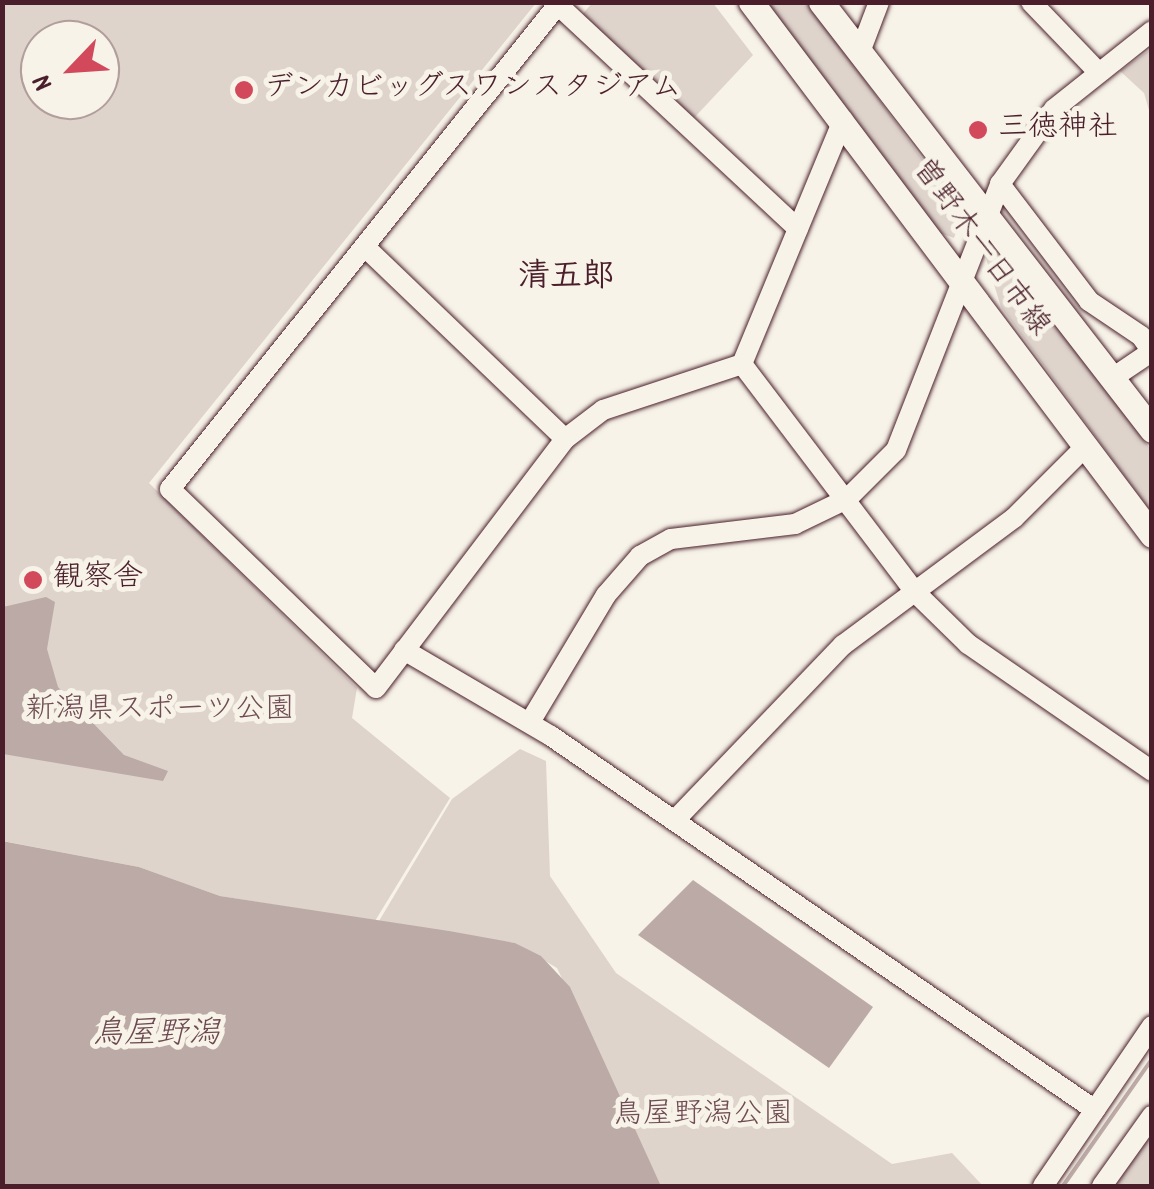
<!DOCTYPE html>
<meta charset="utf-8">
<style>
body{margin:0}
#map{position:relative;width:1154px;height:1189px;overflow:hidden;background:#f7f3e8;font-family:Dekko,"Klee One",sans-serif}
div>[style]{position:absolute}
.green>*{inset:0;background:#ded4cc}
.water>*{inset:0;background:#bcaaa7}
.stream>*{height:4px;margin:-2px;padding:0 2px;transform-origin:2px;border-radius:2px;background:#bcaaa7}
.roads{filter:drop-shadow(0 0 2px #4a1f2b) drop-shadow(0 0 2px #4a1f2b)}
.minor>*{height:20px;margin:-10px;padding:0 10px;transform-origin:10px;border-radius:10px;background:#f7f3e8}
.major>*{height:25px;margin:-12.5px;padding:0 12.5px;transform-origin:12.5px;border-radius:12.5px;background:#f7f3e8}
.dots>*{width:28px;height:28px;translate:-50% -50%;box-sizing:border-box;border:5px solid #f7f3e8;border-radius:50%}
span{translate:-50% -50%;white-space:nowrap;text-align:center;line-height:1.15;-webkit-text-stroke:10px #f7f3e8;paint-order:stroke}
.poi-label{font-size:30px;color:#4a1f2b}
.left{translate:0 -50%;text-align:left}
.street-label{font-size:30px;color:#4a1f2b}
.park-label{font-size:30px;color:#6f4c53}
.neighbourhood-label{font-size:32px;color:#4a1f2b;font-weight:700}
.water-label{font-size:32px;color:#6c4950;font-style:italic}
.frame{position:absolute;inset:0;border:5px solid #4a1f2b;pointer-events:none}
.north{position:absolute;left:20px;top:20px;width:100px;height:100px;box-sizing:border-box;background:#f7f3e8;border:2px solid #b29e9c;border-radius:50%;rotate:245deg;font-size:28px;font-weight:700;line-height:40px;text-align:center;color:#4a1f2b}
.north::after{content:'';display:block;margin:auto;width:35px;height:45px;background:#d1495b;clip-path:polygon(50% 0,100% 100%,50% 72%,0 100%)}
</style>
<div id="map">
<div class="green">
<i style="clip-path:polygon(evenodd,2px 3px,536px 3px,149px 483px,357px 688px,352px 718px,450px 798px,375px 921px,220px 896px,139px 867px,3px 841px,2px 3px,40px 40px,100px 40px,100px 100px,40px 100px,40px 40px)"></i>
<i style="clip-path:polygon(592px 3px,713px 3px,753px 55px,693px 119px,582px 15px)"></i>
<i style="clip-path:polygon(766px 3px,809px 3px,939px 182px,958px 226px,954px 238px,940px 233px)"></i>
<i style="clip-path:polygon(1151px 49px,1151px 117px,1144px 93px,1120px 71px)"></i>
<i style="clip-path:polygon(984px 252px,1013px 267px,1151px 450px,1151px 512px,1001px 307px)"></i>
<i style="clip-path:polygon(520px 749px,546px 761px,550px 876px,616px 973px,892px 1164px,952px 1153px,983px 1186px,661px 1186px,557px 968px,515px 943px,379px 921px,452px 799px)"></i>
<i style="clip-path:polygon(1151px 1113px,1151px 1186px,1094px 1186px)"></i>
</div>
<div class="water">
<i style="clip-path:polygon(46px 597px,55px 602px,47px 649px,58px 687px,124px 755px,168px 771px,163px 781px,3px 754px,3px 607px)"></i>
<i style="clip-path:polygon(2px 841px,139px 867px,220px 896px,449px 931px,515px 943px,541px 956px,570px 987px,661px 1186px,3px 1186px)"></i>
<i style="clip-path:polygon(693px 880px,873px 1007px,829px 1068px,638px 935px)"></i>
</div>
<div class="stream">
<i style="left:1063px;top:1186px;width:155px;rotate:-55deg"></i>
</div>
<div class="roads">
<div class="minor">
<i style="left:560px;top:2px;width:624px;rotate:128.69deg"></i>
<i style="left:170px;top:489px;width:286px;rotate:44deg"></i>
<i style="left:376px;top:688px;width:313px;rotate:-52.8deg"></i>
<i style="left:565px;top:439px;width:48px;rotate:-37.3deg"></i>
<i style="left:603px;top:410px;width:146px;rotate:-18.3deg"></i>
<i style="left:742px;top:364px;width:264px;rotate:-67.5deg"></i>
<i style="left:1031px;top:2px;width:98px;rotate:46.2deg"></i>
<i style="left:558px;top:5px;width:328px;rotate:43deg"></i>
<i style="left:860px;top:52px;width:53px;rotate:-69.2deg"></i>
<i style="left:1000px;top:184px;width:147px;rotate:52.7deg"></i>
<i style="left:1089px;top:301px;width:63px;rotate:33.9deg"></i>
<i style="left:1141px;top:336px;width:19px;rotate:55deg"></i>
<i style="left:365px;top:247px;width:277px;rotate:43.8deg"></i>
<i style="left:742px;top:364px;width:288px;rotate:52.8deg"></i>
<i style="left:916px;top:593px;width:73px;rotate:44.4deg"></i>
<i style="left:968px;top:644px;width:224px;rotate:34.6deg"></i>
<i style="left:1111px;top:379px;width:48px;rotate:-34deg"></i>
<i style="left:404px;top:650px;width:170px;rotate:30.3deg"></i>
<i style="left:551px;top:736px;width:660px;rotate:34.51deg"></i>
<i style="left:530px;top:722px;width:148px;rotate:-59.1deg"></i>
<i style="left:606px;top:595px;width:52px;rotate:-48.9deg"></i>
<i style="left:640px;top:556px;width:35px;rotate:-29deg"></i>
<i style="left:671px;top:539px;width:125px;rotate:-6.9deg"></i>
<i style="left:795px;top:524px;width:58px;rotate:-25.7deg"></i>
<i style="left:847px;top:499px;width:69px;rotate:-45deg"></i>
<i style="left:896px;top:450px;width:286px;rotate:-68.6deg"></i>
<i style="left:1000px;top:184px;width:92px;rotate:-54.2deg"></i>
<i style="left:1054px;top:109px;width:125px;rotate:-38.5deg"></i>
<i style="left:676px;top:819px;width:241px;rotate:-46.2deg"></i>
<i style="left:843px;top:645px;width:213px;rotate:-36.6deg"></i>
<i style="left:1014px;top:518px;width:100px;rotate:-45deg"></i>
<i style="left:1043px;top:1186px;width:194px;rotate:-55.7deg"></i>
<i style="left:1102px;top:1186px;width:86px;rotate:-54.5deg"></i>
</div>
<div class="major">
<i style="left:751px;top:2px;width:667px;rotate:53.04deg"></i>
<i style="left:821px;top:2px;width:541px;rotate:52.28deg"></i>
</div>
</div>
<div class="dots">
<i style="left:244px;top:90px;background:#d1495b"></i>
<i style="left:978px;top:130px;background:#d1495b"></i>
<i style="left:33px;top:580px;background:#d1495b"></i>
</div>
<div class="poi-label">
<span class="left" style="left:264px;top:90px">デンカビッグスワンスタジアム</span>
<span class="left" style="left:998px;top:130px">三徳神社</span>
<span class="left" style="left:53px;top:580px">観察舎</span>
</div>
<div class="street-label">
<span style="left:979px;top:249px;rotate:54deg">曽野木一日市線</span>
</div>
<div class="park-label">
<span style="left:160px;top:712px">新潟県スポーツ公園</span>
<span style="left:703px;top:1117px">鳥屋野潟公園</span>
</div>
<div class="neighbourhood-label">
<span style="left:566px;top:279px">清五郎</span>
</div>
<div class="water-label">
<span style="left:156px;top:1036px">鳥屋野潟</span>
</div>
<div class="frame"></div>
<div class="north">N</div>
</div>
